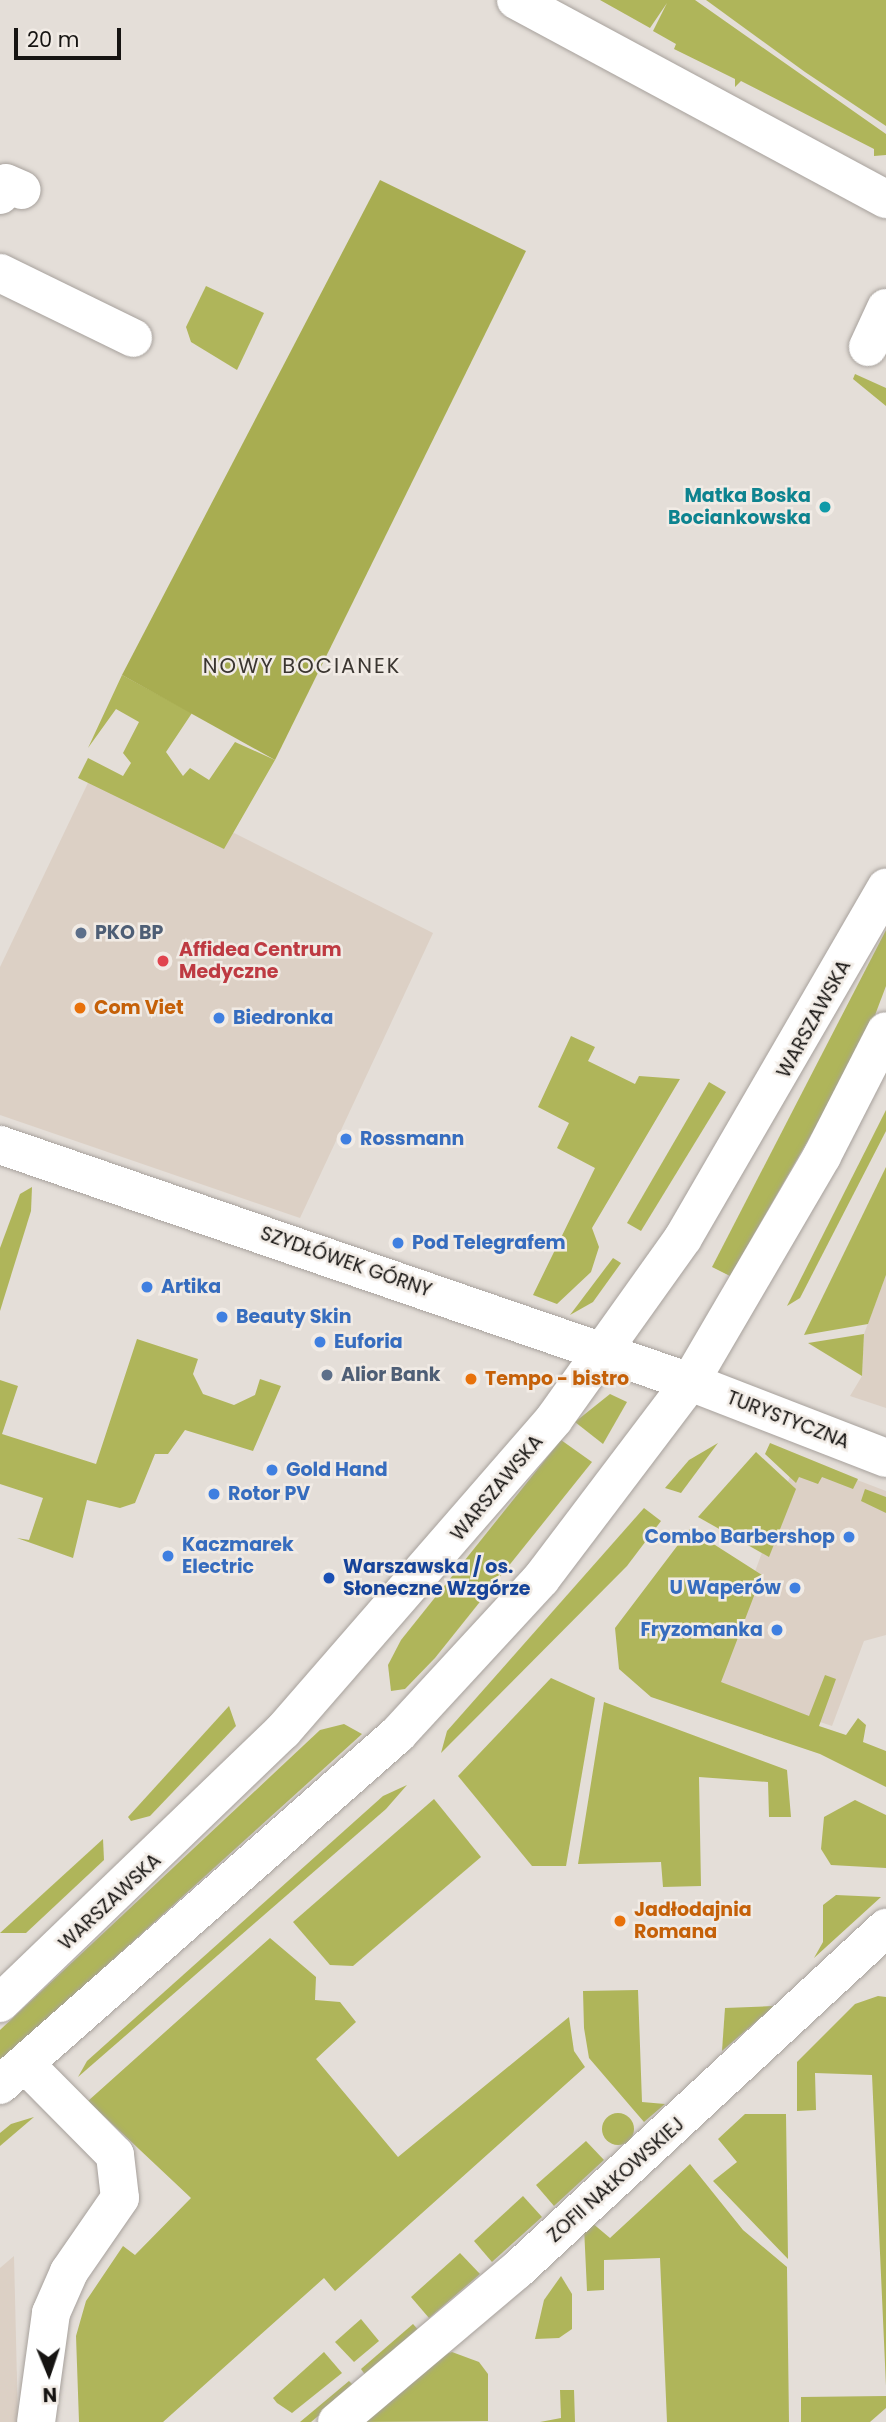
<!DOCTYPE html>
<meta charset="utf-8">
<style>
body{margin:0}
#map{position:relative;width:886px;height:2422px;overflow:hidden;background:#e4ded8;font-family:Poppins,sans-serif}
div>[style]{position:absolute}
.built>*{inset:0;background:#dcd0c5}
.green>*{inset:0;background:#afb55a}
.round{border-radius:50%}
.forest>*{inset:0;background:#a8ad51}
.roads{filter:drop-shadow(0 0 2px #a7a19c) drop-shadow(0 0 2px #a7a19c)}
.minor>*{height:38px;margin:-19px;padding:0 19px;transform-origin:19px;border-radius:19px;background:#fff}
.tertiary>*{height:38px;margin:-19px;padding:0 19px;transform-origin:19px;border-radius:19px;background:#fff}
.secondary>*{height:38px;margin:-19px;padding:0 19px;transform-origin:19px;border-radius:19px;background:#fff}
.dots>*{width:19px;height:19px;translate:-50% -50%;box-sizing:border-box;border:4px solid #f1ebe5;border-radius:50%}
span{translate:-50% -50%;white-space:nowrap;text-align:center;line-height:1.15;-webkit-text-stroke:5px #f1ebe5;paint-order:stroke}
.culture-label{font-size:19px;color:#0d838f;font-weight:700}
.right{translate:-100% -50%;text-align:right}
.service-label{font-size:19px;color:#4e5e75;font-weight:700}
.left{translate:0 -50%;text-align:left}
.health-label{font-size:19px;color:#be3a42;font-weight:700}
.food-label{font-size:19px;color:#c56008;font-weight:700}
.shop-label{font-size:19px;color:#366cbe;font-weight:700}
.street-label{font-size:19px;color:#161412}
.transit-label{font-size:19px;color:#164399;font-weight:700}
.neighbourhood-label{font-size:21px;color:#3b3631;letter-spacing:2px}
.north{position:absolute;left:14px;top:2338px;width:70px;height:70px;-webkit-text-stroke:5px #f1ebe5;paint-order:stroke;rotate:178deg;font-size:19px;font-weight:700;line-height:28px;text-align:center;color:#161412}
.north::after{content:'';display:block;margin:auto;width:24px;height:32px;background:#161412;clip-path:polygon(50% 0,100% 100%,50% 72%,0 100%)}
.scale{position:absolute;left:14px;top:28px;width:107px;height:32px;box-sizing:border-box;border:4px solid #161412;border-top:0;padding-left:9px;font-size:21px;line-height:24px;white-space:nowrap;color:#161412;-webkit-text-stroke:5px #f1ebe5;paint-order:stroke}
</style>
<div id="map">
<div class="built">
<i style="clip-path:polygon(97px 764px,433px 933px,300px 1218px,0 1115px,0 967px)"></i>
<i style="clip-path:polygon(886px 1275px,886px 1408px,850px 1396px,862px 1376px,864px 1334px)"></i>
<i style="clip-path:polygon(797px 1457px,886px 1491px,886px 1635px,864px 1641px,832px 1726px,713px 1686px)"></i>
<i style="clip-path:polygon(14px 2256px,18px 2422px,0 2422px,0 2268px)"></i>
</div>
<div class="green">
<i style="clip-path:polygon(600px 0,695px 0,886px 134px,886px 155px,874px 156px,874px 149px,741px 81px,735px 87px,735px 79px,674px 49px,676px 44px,653px 31px,667px 3px,650px 28px)"></i>
<i style="clip-path:polygon(706px 0,886px 0,886px 126px,805px 72px)"></i>
<i style="clip-path:polygon(206px 286px,264px 313px,237px 370px,191px 342px,186px 327px)"></i>
<i style="clip-path:polygon(855px 374px,886px 388px,886px 406px,853px 379px)"></i>
<i style="clip-path:polygon(122px 675px,192px 713px,166px 752px,183px 776px,190px 768px,209px 780px,235px 742px,275px 760px,224px 849px,78px 778px,88px 758px,123px 776px,131px 763px,123px 753px,139px 722px,116px 709px,88px 748px)"></i>
<i style="clip-path:polygon(886px 930px,886px 986px,866px 1039px,730px 1276px,712px 1267px)"></i>
<i style="clip-path:polygon(571px 1036px,595px 1047px,588px 1061px,635px 1084px,639px 1076px,680px 1079px,592px 1228px,599px 1247px,591px 1272px,557px 1304px,533px 1295px,595px 1168px,557px 1148px,569px 1123px,538px 1107px)"></i>
<i style="clip-path:polygon(709px 1082px,726px 1092px,641px 1231px,627px 1223px)"></i>
<i style="clip-path:polygon(886px 1110px,886px 1131px,800px 1298px,787px 1306px)"></i>
<i style="clip-path:polygon(886px 1167px,886px 1275px,868px 1324px,804px 1335px)"></i>
<i style="clip-path:polygon(32px 1187px,31px 1211px,0 1311px,0 1248px,20px 1194px)"></i>
<i style="clip-path:polygon(613px 1258px,621px 1263px,593px 1302px,570px 1315px)"></i>
<i style="clip-path:polygon(864px 1334px,862px 1376px,808px 1343px)"></i>
<i style="clip-path:polygon(137px 1339px,198px 1359px,193px 1374px,203px 1394px,234px 1405px,255px 1395px,260px 1379px,281px 1386px,253px 1451px,185px 1430px,168px 1454px,155px 1454px,135px 1503px,120px 1508px,87px 1500px,73px 1558px,17px 1538px,29px 1540px,43px 1498px,0 1484px,0 1380px,18px 1386px,2px 1434px,96px 1464px)"></i>
<i style="clip-path:polygon(610px 1394px,627px 1402px,603px 1444px,575px 1422px)"></i>
<i style="clip-path:polygon(561px 1440px,592px 1462px,435px 1658px,405px 1689px,391px 1691px,388px 1665px,401px 1640px)"></i>
<i style="clip-path:polygon(718px 1443px,681px 1493px,665px 1488px,689px 1460px)"></i>
<i style="clip-path:polygon(770px 1443px,858px 1479px,853px 1489px,822px 1477px,818px 1484px,799px 1477px,796px 1483px,765px 1454px)"></i>
<i style="clip-path:polygon(756px 1452px,796px 1489px,769px 1557px,698px 1517px)"></i>
<i style="clip-path:polygon(865px 1489px,886px 1497px,886px 1513px,861px 1501px)"></i>
<i style="clip-path:polygon(644px 1508px,661px 1521px,627px 1566px,441px 1753px,447px 1731px)"></i>
<i style="clip-path:polygon(690px 1529px,762px 1575px,721px 1682px,809px 1716px,825px 1675px,836px 1679px,819px 1726px,846px 1735px,858px 1718px,866px 1725px,863px 1742px,886px 1751px,886px 1787px,820px 1754px,651px 1697px,619px 1669px,615px 1628px)"></i>
<i style="clip-path:polygon(551px 1678px,595px 1698px,566px 1866px,532px 1866px,458px 1776px)"></i>
<i style="clip-path:polygon(604px 1702px,787px 1770px,791px 1817px,769px 1817px,768px 1782px,699px 1777px,701px 1886px,663px 1887px,661px 1862px,578px 1864px)"></i>
<i style="clip-path:polygon(229px 1706px,236px 1726px,150px 1816px,131px 1821px,128px 1817px)"></i>
<i style="clip-path:polygon(344px 1724px,362px 1734px,0 2062px,0 2030px,320px 1730px)"></i>
<i style="clip-path:polygon(407px 1785px,386px 1809px,78px 2077px,87px 2061px,383px 1796px)"></i>
<i style="clip-path:polygon(434px 1799px,481px 1857px,353px 1966px,330px 1965px,293px 1922px)"></i>
<i style="clip-path:polygon(855px 1800px,886px 1815px,886px 1868px,831px 1865px,821px 1849px,824px 1817px)"></i>
<i style="clip-path:polygon(103px 1839px,104px 1860px,26px 1933px,0 1933px)"></i>
<i style="clip-path:polygon(836px 1895px,881px 1897px,814px 1958px,823px 1942px,823px 1905px)"></i>
<i style="clip-path:polygon(270px 1938px,316px 1977px,315px 2000px,340px 2002px,356px 2022px,316px 2059px,398px 2157px,569px 2017px,574px 2051px,585px 2067px,335px 2291px,324px 2278px,163px 2422px,79px 2422px,76px 2336px,86px 2301px,123px 2246px,135px 2255px,191px 2198px,88px 2101px)"></i>
<i style="clip-path:polygon(638px 1990px,642px 2102px,665px 2104px,644px 2122px,589px 2058px,584px 2028px,583px 1991px)"></i>
<i style="clip-path:polygon(878px 1996px,886px 1997px,886px 2386px,872px 2075px,815px 2073px,816px 2110px,797px 2111px,797px 2062px,855px 2004px)"></i>
<i style="clip-path:polygon(774px 2006px,744px 2032px,722px 2051px,725px 2008px)"></i>
<i class="round" style="left:602px;top:2113px;width:32px;height:32px"></i>
<i style="clip-path:polygon(745px 2114px,786px 2114px,788px 2259px,713px 2181px,737px 2162px,718px 2139px)"></i>
<i style="clip-path:polygon(34px 2117px,0 2146px,0 2133px,11px 2124px)"></i>
<i style="clip-path:polygon(586px 2141px,604px 2160px,554px 2206px,536px 2185px)"></i>
<i style="clip-path:polygon(690px 2164px,743px 2230px,787px 2267px,789px 2422px,667px 2422px,660px 2258px,604px 2260px,604px 2290px,587px 2291px,584px 2227px,591px 2222px,610px 2238px)"></i>
<i style="clip-path:polygon(523px 2196px,542px 2217px,492px 2262px,474px 2241px)"></i>
<i style="clip-path:polygon(460px 2253px,480px 2274px,429px 2318px,411px 2297px)"></i>
<i style="clip-path:polygon(561px 2276px,572px 2294px,572px 2329px,559px 2338px,535px 2339px,544px 2300px)"></i>
<i style="clip-path:polygon(361px 2319px,379px 2341px,354px 2362px,335px 2342px)"></i>
<i style="clip-path:polygon(413px 2324px,421px 2333px,366px 2376px,361px 2369px)"></i>
<i style="clip-path:polygon(324px 2352px,342px 2373px,292px 2413px,277px 2403px,273px 2398px)"></i>
<i style="clip-path:polygon(452px 2352px,479px 2362px,488px 2374px,488px 2421px,356px 2422px,436px 2357px)"></i>
<i style="clip-path:polygon(349px 2381px,354px 2386px,311px 2422px,300px 2422px)"></i>
<i style="clip-path:polygon(560px 2390px,574px 2390px,575px 2422px,540px 2422px,561px 2418px)"></i>
<i style="clip-path:polygon(886px 2396px,886px 2408px,870px 2422px,801px 2422px,801px 2397px)"></i>
</div>
<div class="forest">
<i style="clip-path:polygon(380px 180px,526px 251px,275px 760px,122px 675px)"></i>
</div>
<div class="roads">
<div class="minor">
<i style="left:516px;top:0;width:420px;rotate:28.3deg"></i>
<i style="left:0;top:195px;width:13px;rotate:-63deg"></i>
<i style="left:6px;top:183px;width:17px;rotate:24deg"></i>
<i style="left:0;top:273px;width:148px;rotate:26deg"></i>
<i style="left:868px;top:347px;width:43px;rotate:-65.2deg"></i>
<i style="left:0;top:1145px;width:730px;rotate:18.96deg"></i>
<i style="left:25px;top:2064px;width:128px;rotate:45.3deg"></i>
<i style="left:115px;top:2155px;width:43px;rotate:83.4deg"></i>
<i style="left:120px;top:2198px;width:90px;rotate:124.6deg"></i>
<i style="left:69px;top:2272px;width:45px;rotate:113.7deg"></i>
<i style="left:51px;top:2313px;width:110px;rotate:97.8deg"></i>
<i style="left:337px;top:2422px;width:234px;rotate:-40.2deg"></i>
<i style="left:516px;top:2271px;width:505px;rotate:-42.83deg"></i>
</div>
<div class="tertiary">
<i style="left:690px;top:1382px;width:210px;rotate:21.2deg"></i>
</div>
<div class="secondary">
<i style="left:0;top:2003px;width:393px;rotate:-43.9deg"></i>
<i style="left:283px;top:1731px;width:413px;rotate:-49deg"></i>
<i style="left:554px;top:1419px;width:222px;rotate:-54.5deg"></i>
<i style="left:683px;top:1238px;width:405px;rotate:-59.9deg"></i>
<i style="left:0;top:2085px;width:531px;rotate:-41.41deg"></i>
<i style="left:398px;top:1734px;width:211px;rotate:-47.3deg"></i>
<i style="left:541px;top:1579px;width:247px;rotate:-52.9deg"></i>
<i style="left:690px;top:1382px;width:262px;rotate:-59.7deg"></i>
<i style="left:822px;top:1156px;width:140px;rotate:-62.9deg"></i>
</div>
</div>
<div class="dots">
<i style="left:825px;top:507px;background:#0f9aa8"></i>
<i style="left:81px;top:933px;background:#5c6f8a"></i>
<i style="left:163px;top:961px;background:#e0444e"></i>
<i style="left:80px;top:1008px;background:#e8710a"></i>
<i style="left:219px;top:1018px;background:#3f7fe0"></i>
<i style="left:346px;top:1139px;background:#3f7fe0"></i>
<i style="left:398px;top:1243px;background:#3f7fe0"></i>
<i style="left:147px;top:1287px;background:#3f7fe0"></i>
<i style="left:222px;top:1317px;background:#3f7fe0"></i>
<i style="left:320px;top:1342px;background:#3f7fe0"></i>
<i style="left:327px;top:1375px;background:#5c6f8a"></i>
<i style="left:471px;top:1379px;background:#e8710a"></i>
<i style="left:272px;top:1470px;background:#3f7fe0"></i>
<i style="left:214px;top:1494px;background:#3f7fe0"></i>
<i style="left:849px;top:1537px;background:#3f7fe0"></i>
<i style="left:168px;top:1556px;background:#3f7fe0"></i>
<i style="left:329px;top:1578px;background:#1a4fb4"></i>
<i style="left:795px;top:1588px;background:#3f7fe0"></i>
<i style="left:777px;top:1630px;background:#3f7fe0"></i>
<i style="left:620px;top:1921px;background:#e8710a"></i>
</div>
<div class="culture-label">
<span class="right" style="left:811px;top:507px">Matka Boska<br>Bociankowska</span>
</div>
<div class="service-label">
<span class="left" style="left:95px;top:933px">PKO BP</span>
<span class="left" style="left:341px;top:1375px">Alior Bank</span>
</div>
<div class="health-label">
<span class="left" style="left:179px;top:961px">Affidea Centrum<br>Medyczne</span>
</div>
<div class="food-label">
<span class="left" style="left:94px;top:1008px">Com Viet</span>
<span class="left" style="left:485px;top:1379px">Tempo - bistro</span>
<span class="left" style="left:634px;top:1921px">Jadłodajnia<br>Romana</span>
</div>
<div class="shop-label">
<span class="left" style="left:233px;top:1018px">Biedronka</span>
<span class="left" style="left:360px;top:1139px">Rossmann</span>
<span class="left" style="left:412px;top:1243px">Pod Telegrafem</span>
<span class="left" style="left:161px;top:1287px">Artika</span>
<span class="left" style="left:236px;top:1317px">Beauty Skin</span>
<span class="left" style="left:334px;top:1342px">Euforia</span>
<span class="left" style="left:286px;top:1470px">Gold Hand</span>
<span class="left" style="left:228px;top:1494px">Rotor PV</span>
<span class="right" style="left:835px;top:1537px">Combo Barbershop</span>
<span class="left" style="left:182px;top:1556px">Kaczmarek<br>Electric</span>
<span class="right" style="left:781px;top:1588px">U Waperów</span>
<span class="right" style="left:763px;top:1630px">Fryzomanka</span>
</div>
<div class="street-label">
<span style="left:814px;top:1019px;rotate:-61deg">WARSZAWSKA</span>
<span style="left:346px;top:1262px;rotate:19deg">SZYDŁÓWEK GÓRNY</span>
<span style="left:788px;top:1420px;rotate:21deg">TURYSTYCZNA</span>
<span style="left:497px;top:1488px;rotate:-50deg">WARSZAWSKA</span>
<span style="left:110px;top:1902px;rotate:-43deg">WARSZAWSKA</span>
<span style="left:616px;top:2180px;rotate:-42deg">ZOFII NAŁKOWSKIEJ</span>
</div>
<div class="transit-label">
<span class="left" style="left:343px;top:1578px">Warszawska / os.<br>Słoneczne Wzgórze</span>
</div>
<div class="neighbourhood-label">
<span style="left:302px;top:666px">NOWY BOCIANEK</span>
</div>
<div class="north">N</div>
<div class="scale">20 m</div>
</div>
